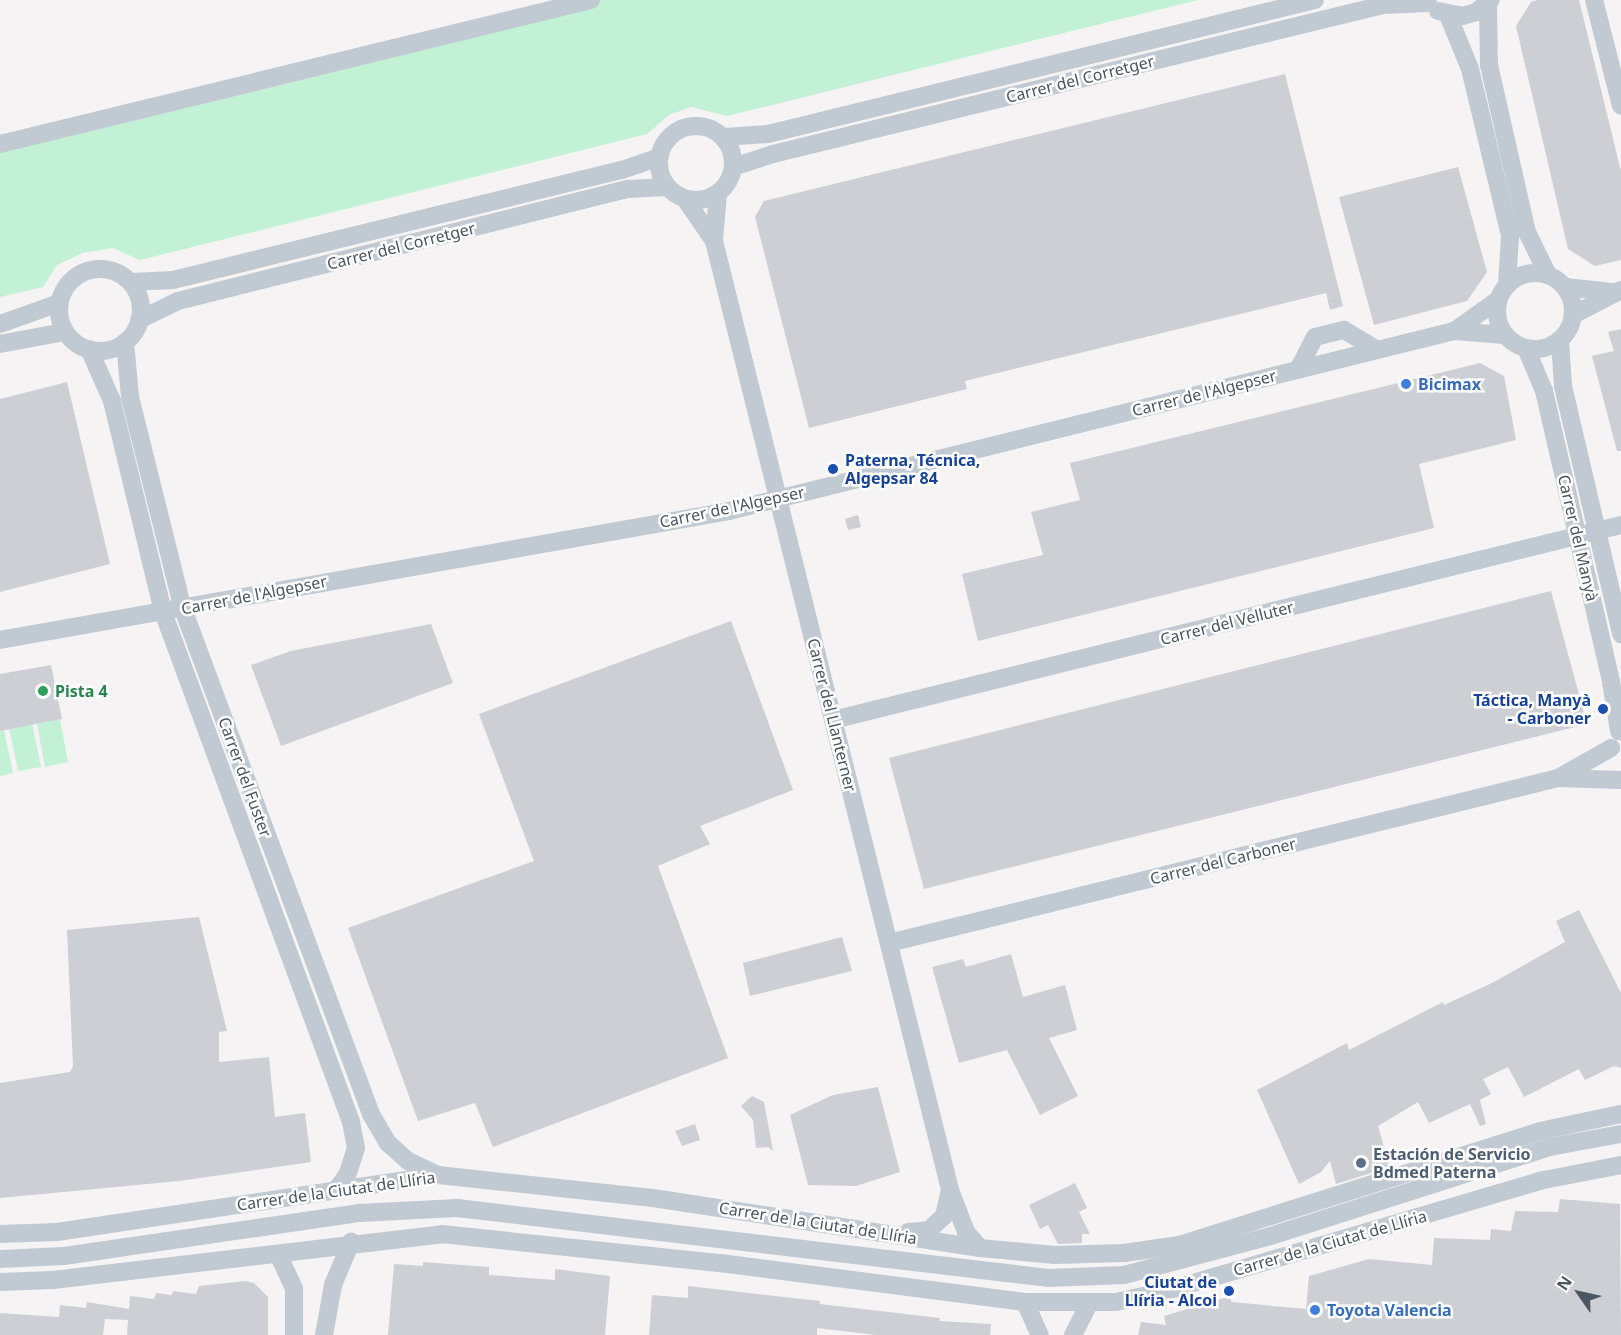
<!DOCTYPE html>
<meta charset="utf-8">
<style>
body{margin:0}
#map{position:relative;width:1621px;height:1335px;overflow:hidden;background:#f5f3f3;font-family:"Noto Sans",sans-serif}
div>[style]{position:absolute}
.green>*{inset:0;background:#c3f1d5}
.building>*{inset:0;background:#cdcfd5}
.minor>*{height:18px;margin:-9px;padding:0 9px;transform-origin:9px;border-radius:9px;background:#c1cad2}
.minor>.ring{margin:-9px;padding:0;box-sizing:content-box;background:none;border:18px solid #c1cad2;border-radius:50%}
.dots>*{width:16px;height:16px;translate:-50% -50%;box-sizing:border-box;border:3px solid #fff;border-radius:50%}
span{translate:-50% -50%;white-space:nowrap;text-align:center;line-height:1.15;-webkit-text-stroke:5px #fff;paint-order:stroke}
.street-label{font-size:16px;color:#4a5661}
.shop-label{font-size:16px;color:#366cbe;font-weight:700}
.left{translate:0 -50%;text-align:left}
.transit-label{font-size:16px;color:#164399;font-weight:700}
.right{translate:-100% -50%;text-align:right}
.leisure-label{font-size:16px;color:#27864d;font-weight:700}
.service-label{font-size:16px;color:#4e5e75;font-weight:700}
.north{position:absolute;left:1549px;top:1263px;width:60px;height:60px;-webkit-text-stroke:4px #fff;paint-order:stroke;rotate:304deg;font-size:16px;font-weight:700;line-height:24px;text-align:center;color:#4a5661}
.north::after{content:'';display:block;margin:auto;width:21px;height:27px;background:#4a5661;clip-path:polygon(50% 0,100% 100%,50% 72%,0 100%)}
</style>
<div id="map">
<div class="green">
<i style="clip-path:polygon(568px 0,1198px 0,727px 116px,691px 107px,669px 115px,647px 134px,140px 260px,113px 248px,83px 253px,57px 265px,43px 287px,0 297px,0 140px)"></i>
<i style="clip-path:polygon(60px 719px,68px 762px,45px 767px,37px 724px)"></i>
<i style="clip-path:polygon(32px 723px,41px 767px,18px 771px,9px 728px)"></i>
<i style="clip-path:polygon(4px 730px,13px 773px,0 776px,0 731px)"></i>
</div>
<div class="building">
<i style="clip-path:polygon(1538px 0,1579px 0,1621px 171px,1621px 260px,1595px 266px,1568px 249px,1516px 26px,1531px 2px)"></i>
<i style="clip-path:polygon(1285px 74px,1343px 306px,1330px 310px,1326px 293px,965px 381px,967px 389px,809px 428px,755px 217px,764px 201px)"></i>
<i style="clip-path:polygon(1458px 167px,1487px 272px,1467px 301px,1374px 325px,1339px 197px)"></i>
<i style="clip-path:polygon(1621px 329px,1621px 451px,1617px 451px,1592px 356px,1614px 351px,1608px 332px)"></i>
<i style="clip-path:polygon(1480px 363px,1504px 376px,1516px 440px,1419px 464px,1434px 528px,978px 641px,962px 574px,1043px 555px,1031px 512px,1080px 500px,1070px 463px)"></i>
<i style="clip-path:polygon(67px 382px,110px 564px,0 592px,0 399px)"></i>
<i style="clip-path:polygon(858px 515px,861px 527px,848px 530px,845px 519px)"></i>
<i style="clip-path:polygon(1551px 591px,1587px 724px,924px 889px,889px 758px)"></i>
<i style="clip-path:polygon(731px 621px,793px 790px,700px 826px,710px 844px,658px 866px,728px 1058px,493px 1147px,475px 1103px,418px 1121px,348px 928px,534px 861px,479px 714px)"></i>
<i style="clip-path:polygon(431px 624px,453px 683px,281px 746px,251px 665px,291px 651px)"></i>
<i style="clip-path:polygon(51px 665px,62px 719px,0 731px,0 674px)"></i>
<i style="clip-path:polygon(1579px 910px,1621px 993px,1621px 1068px,1614px 1066px,1585px 1080px,1579px 1069px,1524px 1097px,1508px 1067px,1483px 1079px,1491px 1094px,1480px 1100px,1486px 1124px,1480px 1126px,1470px 1104px,1429px 1123px,1418px 1102px,1378px 1126px,1390px 1167px,1336px 1184px,1330px 1161px,1321px 1172px,1299px 1184px,1257px 1090px,1347px 1043px,1349px 1050px,1443px 1002px,1444px 1005px,1492px 983px,1565px 942px,1556px 921px)"></i>
<i style="clip-path:polygon(199px 917px,227px 1031px,219px 1032px,219px 1062px,269px 1057px,275px 1117px,305px 1113px,311px 1162px,179px 1181px,0 1198px,0 1083px,70px 1072px,73px 1066px,67px 930px)"></i>
<i style="clip-path:polygon(842px 937px,852px 971px,750px 996px,743px 963px)"></i>
<i style="clip-path:polygon(1011px 954px,1023px 997px,1065px 985px,1077px 1030px,1049px 1038px,1078px 1096px,1040px 1115px,1007px 1050px,959px 1063px,932px 967px,963px 959px,966px 967px)"></i>
<i style="clip-path:polygon(878px 1087px,900px 1172px,856px 1186px,808px 1185px,790px 1115px,833px 1095px)"></i>
<i style="clip-path:polygon(752px 1096px,764px 1102px,773px 1151px,768px 1147px,756px 1148px,753px 1120px,741px 1106px)"></i>
<i style="clip-path:polygon(695px 1124px,700px 1140px,682px 1146px,675px 1131px)"></i>
<i style="clip-path:polygon(1075px 1183px,1087px 1208px,1079px 1212px,1090px 1234px,1082px 1234px,1082px 1243px,1058px 1244px,1048px 1225px,1040px 1229px,1029px 1205px)"></i>
<i style="clip-path:polygon(1560px 1199px,1620px 1204px,1621px 1335px,1138px 1335px,1141px 1322px,1166px 1325px,1164px 1316px,1231px 1296px,1231px 1302px,1306px 1309px,1309px 1276px,1369px 1259px,1432px 1265px,1434px 1238px,1490px 1240px,1491px 1229px,1511px 1231px,1515px 1211px,1558px 1212px)"></i>
<i style="clip-path:polygon(423px 1262px,489px 1267px,489px 1275px,555px 1280px,555px 1269px,610px 1276px,605px 1335px,388px 1335px,394px 1264px,423px 1266px)"></i>
<i style="clip-path:polygon(246px 1281px,254px 1283px,268px 1297px,268px 1335px,127px 1335px,128px 1320px,105px 1319px,103px 1335px,0 1335px,0 1313px,59px 1317px,60px 1305px,86px 1308px,87px 1302px,129px 1309px,130px 1296px,154px 1299px,156px 1293px,172px 1295px,173px 1291px,196px 1294px,199px 1286px)"></i>
<i style="clip-path:polygon(688px 1286px,820px 1301px,820px 1304px,940px 1318px,939px 1321px,991px 1324px,990px 1335px,876px 1335px,817px 1328px,817px 1335px,649px 1335px,652px 1295px,688px 1298px)"></i>
</div>
<div class="minor">
<i style="left:1594px;top:0;width:109px;rotate:75.7deg"></i>
<i style="left:1488px;top:4px;width:61px;rotate:89.1deg"></i>
<i style="left:1489px;top:65px;width:171px;rotate:77.2deg"></i>
<i style="left:1527px;top:232px;width:48px;rotate:64deg"></i>
<i style="left:1438px;top:11px;width:25px;rotate:11deg"></i>
<i style="left:1463px;top:16px;width:14px;rotate:-17deg"></i>
<i style="left:1476px;top:12px;width:19px;rotate:-39deg"></i>
<i style="left:1448px;top:15px;width:58px;rotate:67.8deg"></i>
<i style="left:1470px;top:69px;width:172px;rotate:76.5deg"></i>
<i style="left:1510px;top:236px;width:49px;rotate:93.5deg"></i>
<i class="ring" style="left:659px;top:126px;width:56px;height:56px"></i>
<i style="left:724px;top:137px;width:44px;rotate:-3.9deg"></i>
<i style="left:768px;top:134px;width:563px;rotate:-13.76deg"></i>
<i style="left:0;top:144px;width:608px;rotate:-13.69deg"></i>
<i style="left:733px;top:167px;width:42px;rotate:-18deg"></i>
<i style="left:773px;top:154px;width:628px;rotate:-13.73deg"></i>
<i style="left:1383px;top:5px;width:45px;rotate:-2.5deg"></i>
<i style="left:718px;top:193px;width:48px;rotate:94.8deg"></i>
<i style="left:714px;top:241px;width:978px;rotate:76.03deg"></i>
<i style="left:950px;top:1190px;width:45px;rotate:69.1deg"></i>
<i style="left:966px;top:1232px;width:21px;rotate:49deg"></i>
<i style="left:685px;top:199px;width:51px;rotate:55.4deg"></i>
<i class="ring" style="left:59px;top:269px;width:64px;height:64px"></i>
<i class="ring" style="left:1497px;top:273px;width:58px;height:58px"></i>
<i style="left:131px;top:282px;width:42px;rotate:-2.7deg"></i>
<i style="left:173px;top:280px;width:462px;rotate:-13.8deg"></i>
<i style="left:622px;top:170px;width:39px;rotate:-19deg"></i>
<i style="left:1565px;top:287px;width:47px;rotate:6.1deg"></i>
<i style="left:1573px;top:315px;width:54px;rotate:-27.5deg"></i>
<i style="left:139px;top:320px;width:43px;rotate:-26deg"></i>
<i style="left:178px;top:301px;width:464px;rotate:-14deg"></i>
<i style="left:628px;top:189px;width:39px;rotate:-3deg"></i>
<i style="left:0;top:324px;width:63px;rotate:-19.6deg"></i>
<i style="left:1454px;top:331px;width:54px;rotate:-35.2deg"></i>
<i style="left:1560px;top:340px;width:46px;rotate:86.3deg"></i>
<i style="left:1563px;top:386px;width:255px;rotate:76.8deg"></i>
<i style="left:125px;top:342px;width:55px;rotate:84.8deg"></i>
<i style="left:130px;top:397px;width:219px;rotate:76deg"></i>
<i style="left:183px;top:609px;width:539px;rotate:69.58deg"></i>
<i style="left:371px;top:1114px;width:34px;rotate:60deg"></i>
<i style="left:388px;top:1143px;width:27px;rotate:42deg"></i>
<i style="left:408px;top:1161px;width:31px;rotate:25deg"></i>
<i style="left:0;top:344px;width:66px;rotate:-10.5deg"></i>
<i style="left:1526px;top:348px;width:47px;rotate:67.3deg"></i>
<i style="left:1544px;top:391px;width:299px;rotate:77deg"></i>
<i style="left:1611px;top:682px;width:50px;rotate:80.7deg"></i>
<i style="left:89px;top:349px;width:57px;rotate:66.1deg"></i>
<i style="left:112px;top:401px;width:217px;rotate:76.4deg"></i>
<i style="left:163px;top:612px;width:544px;rotate:69.76deg"></i>
<i style="left:351px;top:1122px;width:26px;rotate:79deg"></i>
<i style="left:356px;top:1148px;width:28px;rotate:108deg"></i>
<i style="left:347px;top:1175px;width:19px;rotate:126deg"></i>
<i style="left:1298px;top:370px;width:37px;rotate:-63deg"></i>
<i style="left:1315px;top:337px;width:30px;rotate:-14deg"></i>
<i style="left:1344px;top:330px;width:39px;rotate:31deg"></i>
<i style="left:0;top:640px;width:740px;rotate:-10.03deg"></i>
<i style="left:729px;top:511px;width:747px;rotate:-13.94deg"></i>
<i style="left:1454px;top:331px;width:51px;rotate:4.5deg"></i>
<i style="left:833px;top:720px;width:812px;rotate:-13.9deg"></i>
<i style="left:1558px;top:778px;width:61px;rotate:-29.5deg"></i>
<i style="left:889px;top:943px;width:689px;rotate:-13.85deg"></i>
<i style="left:1558px;top:778px;width:62px;rotate:1.8deg"></i>
<i style="left:908px;top:1232px;width:21px;rotate:-5deg"></i>
<i style="left:929px;top:1230px;width:21px;rotate:-43deg"></i>
<i style="left:944px;top:1216px;width:27px;rotate:-77deg"></i>
<i style="left:0;top:1234px;width:57px;rotate:-2deg"></i>
<i style="left:57px;top:1232px;width:385px;rotate:-8.5deg"></i>
<i style="left:438px;top:1175px;width:216px;rotate:6.1deg"></i>
<i style="left:653px;top:1198px;width:331px;rotate:8.7deg"></i>
<i style="left:980px;top:1248px;width:75px;rotate:5.3deg"></i>
<i style="left:1055px;top:1255px;width:69px;rotate:-1.7deg"></i>
<i style="left:1124px;top:1253px;width:56px;rotate:-8.3deg"></i>
<i style="left:1179px;top:1245px;width:379px;rotate:-17.5deg"></i>
<i style="left:1540px;top:1131px;width:83px;rotate:-11.9deg"></i>
<i style="left:278px;top:1254px;width:38px;rotate:65deg"></i>
<i style="left:294px;top:1289px;width:46px;rotate:90deg"></i>
<i style="left:0;top:1259px;width:64px;rotate:-2.7deg"></i>
<i style="left:64px;top:1256px;width:299px;rotate:-8.3deg"></i>
<i style="left:360px;top:1213px;width:97px;rotate:-3deg"></i>
<i style="left:457px;top:1208px;width:595px;rotate:6.75deg"></i>
<i style="left:1048px;top:1278px;width:76px;rotate:-2.3deg"></i>
<i style="left:1124px;top:1275px;width:152px;rotate:-14.9deg"></i>
<i style="left:1271px;top:1236px;width:293px;rotate:-17.7deg"></i>
<i style="left:1550px;top:1147px;width:72px;rotate:-10.4deg"></i>
<i style="left:0;top:1282px;width:53px;rotate:-2.2deg"></i>
<i style="left:53px;top:1280px;width:392px;rotate:-6.7deg"></i>
<i style="left:442px;top:1234px;width:280px;rotate:6deg"></i>
<i style="left:720px;top:1263px;width:307px;rotate:7.3deg"></i>
<i style="left:1025px;top:1302px;width:91px"></i>
<i style="left:1116px;top:1302px;width:51px;rotate:-12.4deg"></i>
<i style="left:1166px;top:1291px;width:394px;rotate:-16.4deg"></i>
<i style="left:1544px;top:1180px;width:78px;rotate:-11deg"></i>
<i style="left:1025px;top:1302px;width:36px;rotate:66deg"></i>
<i style="left:324px;top:1335px;width:51px;rotate:-79.8deg"></i>
<i style="left:333px;top:1285px;width:47px;rotate:-67.3deg"></i>
<i style="left:1073px;top:1335px;width:35px;rotate:-63deg"></i>
</div>
<div class="dots">
<i style="left:1406px;top:384px;background:#3f7fe0"></i>
<i style="left:833px;top:469px;background:#1a4fb4"></i>
<i style="left:43px;top:691px;background:#2e9e5b"></i>
<i style="left:1603px;top:709px;background:#1a4fb4"></i>
<i style="left:1361px;top:1163px;background:#5c6f8a"></i>
<i style="left:1229px;top:1291px;background:#1a4fb4"></i>
<i style="left:1315px;top:1310px;background:#3f7fe0"></i>
</div>
<div class="street-label">
<span style="left:1080px;top:79px;rotate:-14deg">Carrer del Corretger</span>
<span style="left:401px;top:246px;rotate:-14deg">Carrer del Corretger</span>
<span style="left:1204px;top:393px;rotate:-14deg">Carrer de l'Algepser</span>
<span style="left:732px;top:507px;rotate:-12deg">Carrer de l'Algepser</span>
<span style="left:1578px;top:538px;rotate:77deg">Carrer del Manyà</span>
<span style="left:254px;top:595px;rotate:-11deg">Carrer de l'Algepser</span>
<span style="left:1227px;top:623px;rotate:-14deg">Carrer del Velluter</span>
<span style="left:832px;top:715px;rotate:76deg">Carrer del Llanterner</span>
<span style="left:245px;top:777px;rotate:70deg">Carrer del Fuster</span>
<span style="left:1223px;top:861px;rotate:-14deg">Carrer del Carboner</span>
<span style="left:336px;top:1191px;rotate:-8deg">Carrer de la Ciutat de Llíria</span>
<span style="left:818px;top:1223px;rotate:9deg">Carrer de la Ciutat de Llíria</span>
<span style="left:1330px;top:1243px;rotate:-16deg">Carrer de la Ciutat de Llíria</span>
</div>
<div class="shop-label">
<span class="left" style="left:1418px;top:384px">Bicimax</span>
<span class="left" style="left:1327px;top:1310px">Toyota Valencia</span>
</div>
<div class="transit-label">
<span class="left" style="left:845px;top:469px">Paterna, Técnica,<br>Algepsar 84</span>
<span class="right" style="left:1591px;top:709px">Táctica, Manyà<br>- Carboner</span>
<span class="right" style="left:1217px;top:1291px">Ciutat de<br>Llíria - Alcoi</span>
</div>
<div class="leisure-label">
<span class="left" style="left:55px;top:691px">Pista 4</span>
</div>
<div class="service-label">
<span class="left" style="left:1373px;top:1163px">Estación de Servicio<br>Bdmed Paterna</span>
</div>
<div class="north">N</div>
</div>
